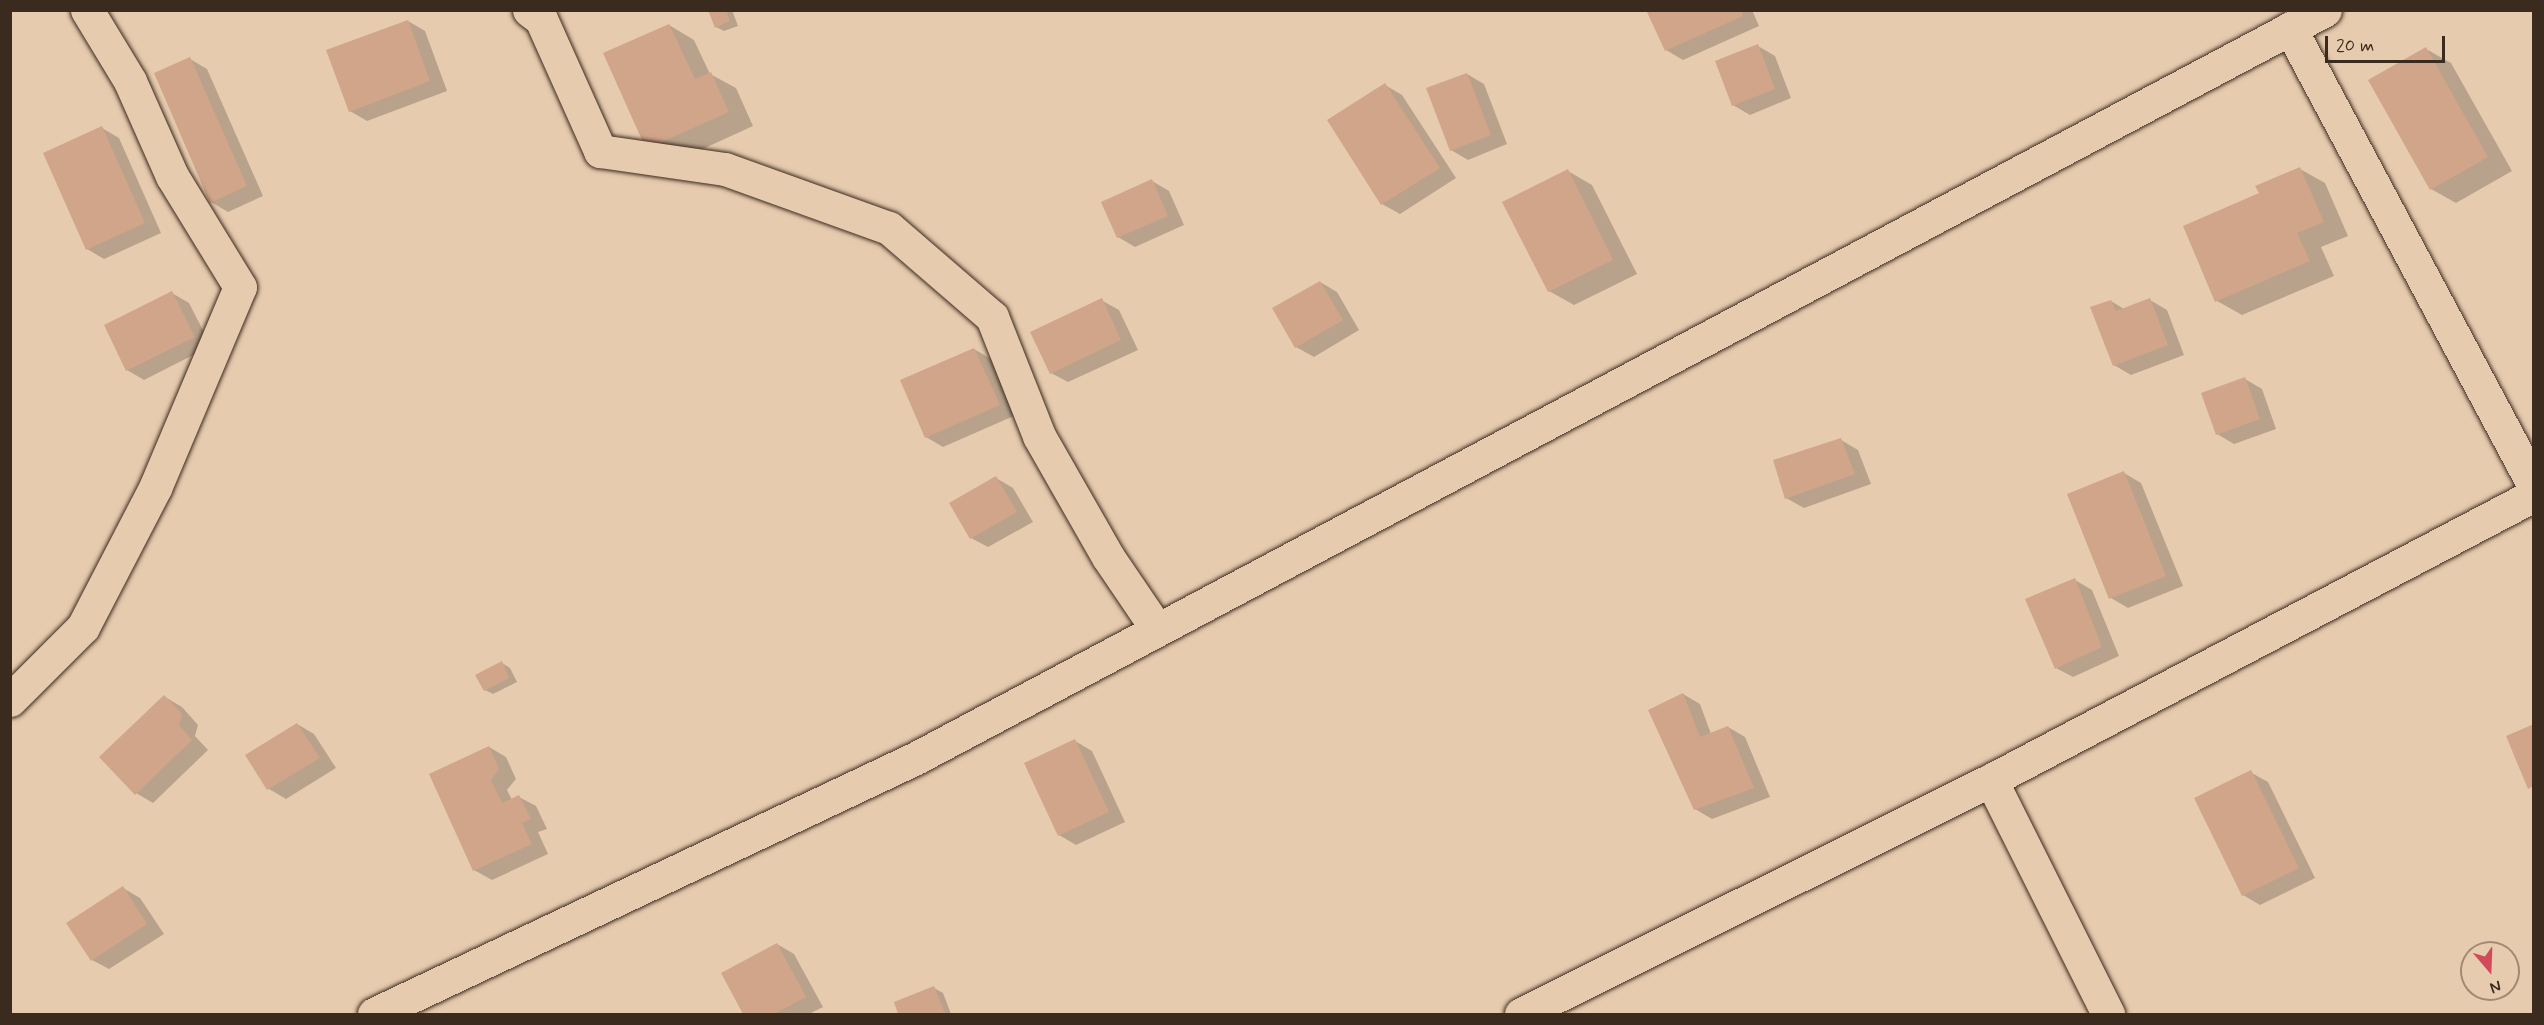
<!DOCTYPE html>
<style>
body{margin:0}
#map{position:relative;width:2544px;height:1025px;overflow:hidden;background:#e7cbae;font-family:Mynerve,sans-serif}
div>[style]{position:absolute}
.shadow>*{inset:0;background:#0003}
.building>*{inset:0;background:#d0a589}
.roads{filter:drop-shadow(0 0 2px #3b2a1e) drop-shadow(0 0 2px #3b2a1e)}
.minor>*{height:33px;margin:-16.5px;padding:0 16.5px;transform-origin:16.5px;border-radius:16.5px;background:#e7cbae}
span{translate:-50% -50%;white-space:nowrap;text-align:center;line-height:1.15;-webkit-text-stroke:4.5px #e7cbae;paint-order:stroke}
.frame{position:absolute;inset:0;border:12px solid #3b2a1e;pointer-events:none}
.north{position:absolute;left:2460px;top:941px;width:60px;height:60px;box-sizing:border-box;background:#e7cbae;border:2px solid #a28b74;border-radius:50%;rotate:161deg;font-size:16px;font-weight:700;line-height:24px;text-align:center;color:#3b2a1e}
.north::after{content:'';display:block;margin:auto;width:21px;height:27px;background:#d1495b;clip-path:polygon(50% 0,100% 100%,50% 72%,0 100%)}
.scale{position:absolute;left:2325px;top:36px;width:120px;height:27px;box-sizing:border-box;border:3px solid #3b2a1e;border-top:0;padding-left:8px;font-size:18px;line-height:21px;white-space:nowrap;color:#3b2a1e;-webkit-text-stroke:4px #e7cbae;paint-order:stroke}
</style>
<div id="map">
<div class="shadow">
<i style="clip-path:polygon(709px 10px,732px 10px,738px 26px,724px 31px,716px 27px)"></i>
<i style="clip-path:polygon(1654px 10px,1752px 10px,1759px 26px,1683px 60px,1666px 50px,1649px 13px)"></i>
<i style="clip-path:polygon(408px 21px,425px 31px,447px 91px,367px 121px,350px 111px)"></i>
<i style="clip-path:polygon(669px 25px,694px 40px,710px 74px,736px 88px,753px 126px,672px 163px,647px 148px)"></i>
<i style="clip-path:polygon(1758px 46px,1775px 56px,1791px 98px,1750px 115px,1733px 105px)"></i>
<i style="clip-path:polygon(2426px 49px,2451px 63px,2512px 171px,2456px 203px,2431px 189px)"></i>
<i style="clip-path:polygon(190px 59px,207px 69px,263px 196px,228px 212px,211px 202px)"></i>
<i style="clip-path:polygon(1467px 74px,1484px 84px,1507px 144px,1468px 160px,1451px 150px)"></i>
<i style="clip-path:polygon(1385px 85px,1402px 95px,1456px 178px,1400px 214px,1382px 204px,1329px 121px)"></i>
<i style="clip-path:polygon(102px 128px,119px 138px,161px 233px,104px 259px,87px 249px)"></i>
<i style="clip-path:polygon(2300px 169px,2325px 183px,2348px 236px,2321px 247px,2334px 276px,2242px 315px,2217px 301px,2261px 194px)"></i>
<i style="clip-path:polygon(1568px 171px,1592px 185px,1637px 274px,1574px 305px,1549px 291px)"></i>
<i style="clip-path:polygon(1152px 181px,1169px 191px,1184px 225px,1135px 247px,1118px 237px)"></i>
<i style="clip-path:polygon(1320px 282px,1337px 292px,1359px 330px,1314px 357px,1296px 347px)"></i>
<i style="clip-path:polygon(172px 293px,189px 303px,211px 346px,144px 380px,127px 370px)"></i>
<i style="clip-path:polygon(1101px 300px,1119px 310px,1138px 350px,1068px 382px,1051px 373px)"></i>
<i style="clip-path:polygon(2150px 300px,2167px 310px,2184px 355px,2131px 375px,2114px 365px,2111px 301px,2124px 309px)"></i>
<i style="clip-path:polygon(974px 349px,991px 359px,1016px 415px,943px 447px,926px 437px)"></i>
<i style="clip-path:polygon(2245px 379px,2262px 389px,2276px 429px,2234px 444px,2217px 434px)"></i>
<i style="clip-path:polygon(1841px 440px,1858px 450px,1871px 484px,1804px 508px,1786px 498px)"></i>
<i style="clip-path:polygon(2124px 473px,2141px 483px,2183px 586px,2128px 608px,2111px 598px)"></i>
<i style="clip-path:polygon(996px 478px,1013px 488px,1033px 522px,988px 547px,971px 538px)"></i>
<i style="clip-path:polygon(2075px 580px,2092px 590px,2119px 656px,2073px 677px,2056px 668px)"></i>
<i style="clip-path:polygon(502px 663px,510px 668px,517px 682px,493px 694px,485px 690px)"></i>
<i style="clip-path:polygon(1683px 694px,1700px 704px,1711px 734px,1728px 727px,1745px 737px,1770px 797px,1712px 819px,1695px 809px)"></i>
<i style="clip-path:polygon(165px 697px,182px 707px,198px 725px,195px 736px,208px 750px,153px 803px,136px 793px)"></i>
<i style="clip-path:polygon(297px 724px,314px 734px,336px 768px,286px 799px,269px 789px,247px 755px)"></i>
<i style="clip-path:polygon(1075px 741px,1092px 751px,1125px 822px,1076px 845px,1059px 835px)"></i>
<i style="clip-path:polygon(489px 747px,506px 757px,516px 779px,507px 790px,512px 800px,519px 797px,536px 806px,547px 829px,538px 832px,548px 854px,492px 880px,474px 870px)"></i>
<i style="clip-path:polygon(2250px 772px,2268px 782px,2315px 878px,2260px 905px,2243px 895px)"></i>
<i style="clip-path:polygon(123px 888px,140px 898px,164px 934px,109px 969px,92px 960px)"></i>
<i style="clip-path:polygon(777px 944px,794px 954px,823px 1007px,809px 1014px,745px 1014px,723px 973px)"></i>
<i style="clip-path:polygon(934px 988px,943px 993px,951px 1014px,900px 1014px,896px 1003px)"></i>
</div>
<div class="building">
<i style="clip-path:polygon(708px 10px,726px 10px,730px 21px,715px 28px)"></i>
<i style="clip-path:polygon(1741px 10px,1743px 16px,1665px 51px,1647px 12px)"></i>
<i style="clip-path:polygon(408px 20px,430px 81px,349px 112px,326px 50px)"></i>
<i style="clip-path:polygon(669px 24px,695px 79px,711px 72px,729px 112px,646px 149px,603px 53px)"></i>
<i style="clip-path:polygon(1758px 44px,1775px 89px,1732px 106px,1715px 61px)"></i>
<i style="clip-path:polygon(2426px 47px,2488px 157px,2430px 190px,2368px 80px)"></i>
<i style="clip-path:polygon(190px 57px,247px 186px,210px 203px,154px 73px)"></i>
<i style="clip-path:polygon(1467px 73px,1491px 135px,1450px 151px,1426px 88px)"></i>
<i style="clip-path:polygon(1385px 83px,1440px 168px,1381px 205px,1327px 120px)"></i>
<i style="clip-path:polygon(102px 126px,145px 223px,86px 250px,43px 153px)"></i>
<i style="clip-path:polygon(2300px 167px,2324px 222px,2297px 233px,2310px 261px,2215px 302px,2183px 226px,2259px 193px,2255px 186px)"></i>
<i style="clip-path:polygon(1568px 169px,1613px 260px,1548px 292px,1502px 202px)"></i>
<i style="clip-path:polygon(1152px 179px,1168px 216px,1117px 238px,1101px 202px)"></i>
<i style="clip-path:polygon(1320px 281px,1343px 320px,1295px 348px,1272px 308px)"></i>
<i style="clip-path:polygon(172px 291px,195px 337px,126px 371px,104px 325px)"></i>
<i style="clip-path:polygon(1102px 298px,1121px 340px,1050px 374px,1030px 332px)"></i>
<i style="clip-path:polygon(2150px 298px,2168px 345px,2113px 366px,2090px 307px,2111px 300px,2116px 311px)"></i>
<i style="clip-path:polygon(974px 348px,1000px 405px,925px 438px,900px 380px)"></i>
<i style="clip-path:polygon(2245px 377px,2260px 419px,2216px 435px,2201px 393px)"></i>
<i style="clip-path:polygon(1841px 438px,1855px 474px,1785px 499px,1773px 460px)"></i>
<i style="clip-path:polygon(2124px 471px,2166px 576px,2109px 599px,2067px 494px)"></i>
<i style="clip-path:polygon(996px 476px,1017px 512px,970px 539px,949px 503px)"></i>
<i style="clip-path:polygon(2075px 578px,2102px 647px,2055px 669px,2025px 599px)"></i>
<i style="clip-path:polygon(502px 661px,509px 678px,484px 691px,475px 675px)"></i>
<i style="clip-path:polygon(1683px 693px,1700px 737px,1728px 726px,1754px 788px,1694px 810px,1648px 710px)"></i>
<i style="clip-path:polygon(164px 695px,182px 714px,179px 725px,192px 740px,135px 795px,99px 757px)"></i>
<i style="clip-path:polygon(297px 723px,320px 758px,267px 790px,245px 755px)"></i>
<i style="clip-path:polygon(2534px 724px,2534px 786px,2528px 789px,2506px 736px)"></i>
<i style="clip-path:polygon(1075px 739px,1109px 812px,1058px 836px,1024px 763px)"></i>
<i style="clip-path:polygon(489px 746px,499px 769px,491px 780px,502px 803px,519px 795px,531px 819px,522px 823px,532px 844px,473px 871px,429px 774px)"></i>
<i style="clip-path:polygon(2251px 770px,2299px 868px,2242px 896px,2194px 798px)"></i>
<i style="clip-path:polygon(123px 886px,147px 924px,91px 961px,66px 923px)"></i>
<i style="clip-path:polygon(777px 943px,806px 997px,774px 1014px,743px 1014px,721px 973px)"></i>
<i style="clip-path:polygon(934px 986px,945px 1013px,898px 1014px,894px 1002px)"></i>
</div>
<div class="roads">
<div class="minor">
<i style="left:529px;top:10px;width:15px;rotate:37deg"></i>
<i style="left:541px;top:19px;width:145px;rotate:65.9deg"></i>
<i style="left:600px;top:151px;width:126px;rotate:8.2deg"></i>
<i style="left:725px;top:169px;width:174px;rotate:19.8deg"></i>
<i style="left:889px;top:228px;width:136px;rotate:40.8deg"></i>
<i style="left:992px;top:317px;width:128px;rotate:68.4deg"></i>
<i style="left:1039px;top:436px;width:139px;rotate:60.3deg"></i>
<i style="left:1108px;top:557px;width:87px;rotate:55.8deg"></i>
<i style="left:2290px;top:28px;width:519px;rotate:61.95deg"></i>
<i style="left:10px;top:700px;width:103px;rotate:-45deg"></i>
<i style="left:83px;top:627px;width:157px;rotate:-62.6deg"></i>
<i style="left:155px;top:488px;width:218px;rotate:-67.1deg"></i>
<i style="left:240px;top:287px;width:130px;rotate:-121.5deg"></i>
<i style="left:172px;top:176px;width:104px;rotate:-113.9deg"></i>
<i style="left:130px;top:81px;width:83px;rotate:-121.2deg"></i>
<i style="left:1991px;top:780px;width:262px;rotate:63.4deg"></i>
<i style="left:374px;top:1014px;width:599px;rotate:-25.28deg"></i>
<i style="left:916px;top:758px;width:1595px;rotate:-27.96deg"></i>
<i style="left:1521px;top:1014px;width:525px;rotate:-26.47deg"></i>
<i style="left:1991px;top:780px;width:613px;rotate:-27.69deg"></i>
</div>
</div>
<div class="frame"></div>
<div class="north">N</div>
<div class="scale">20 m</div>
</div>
